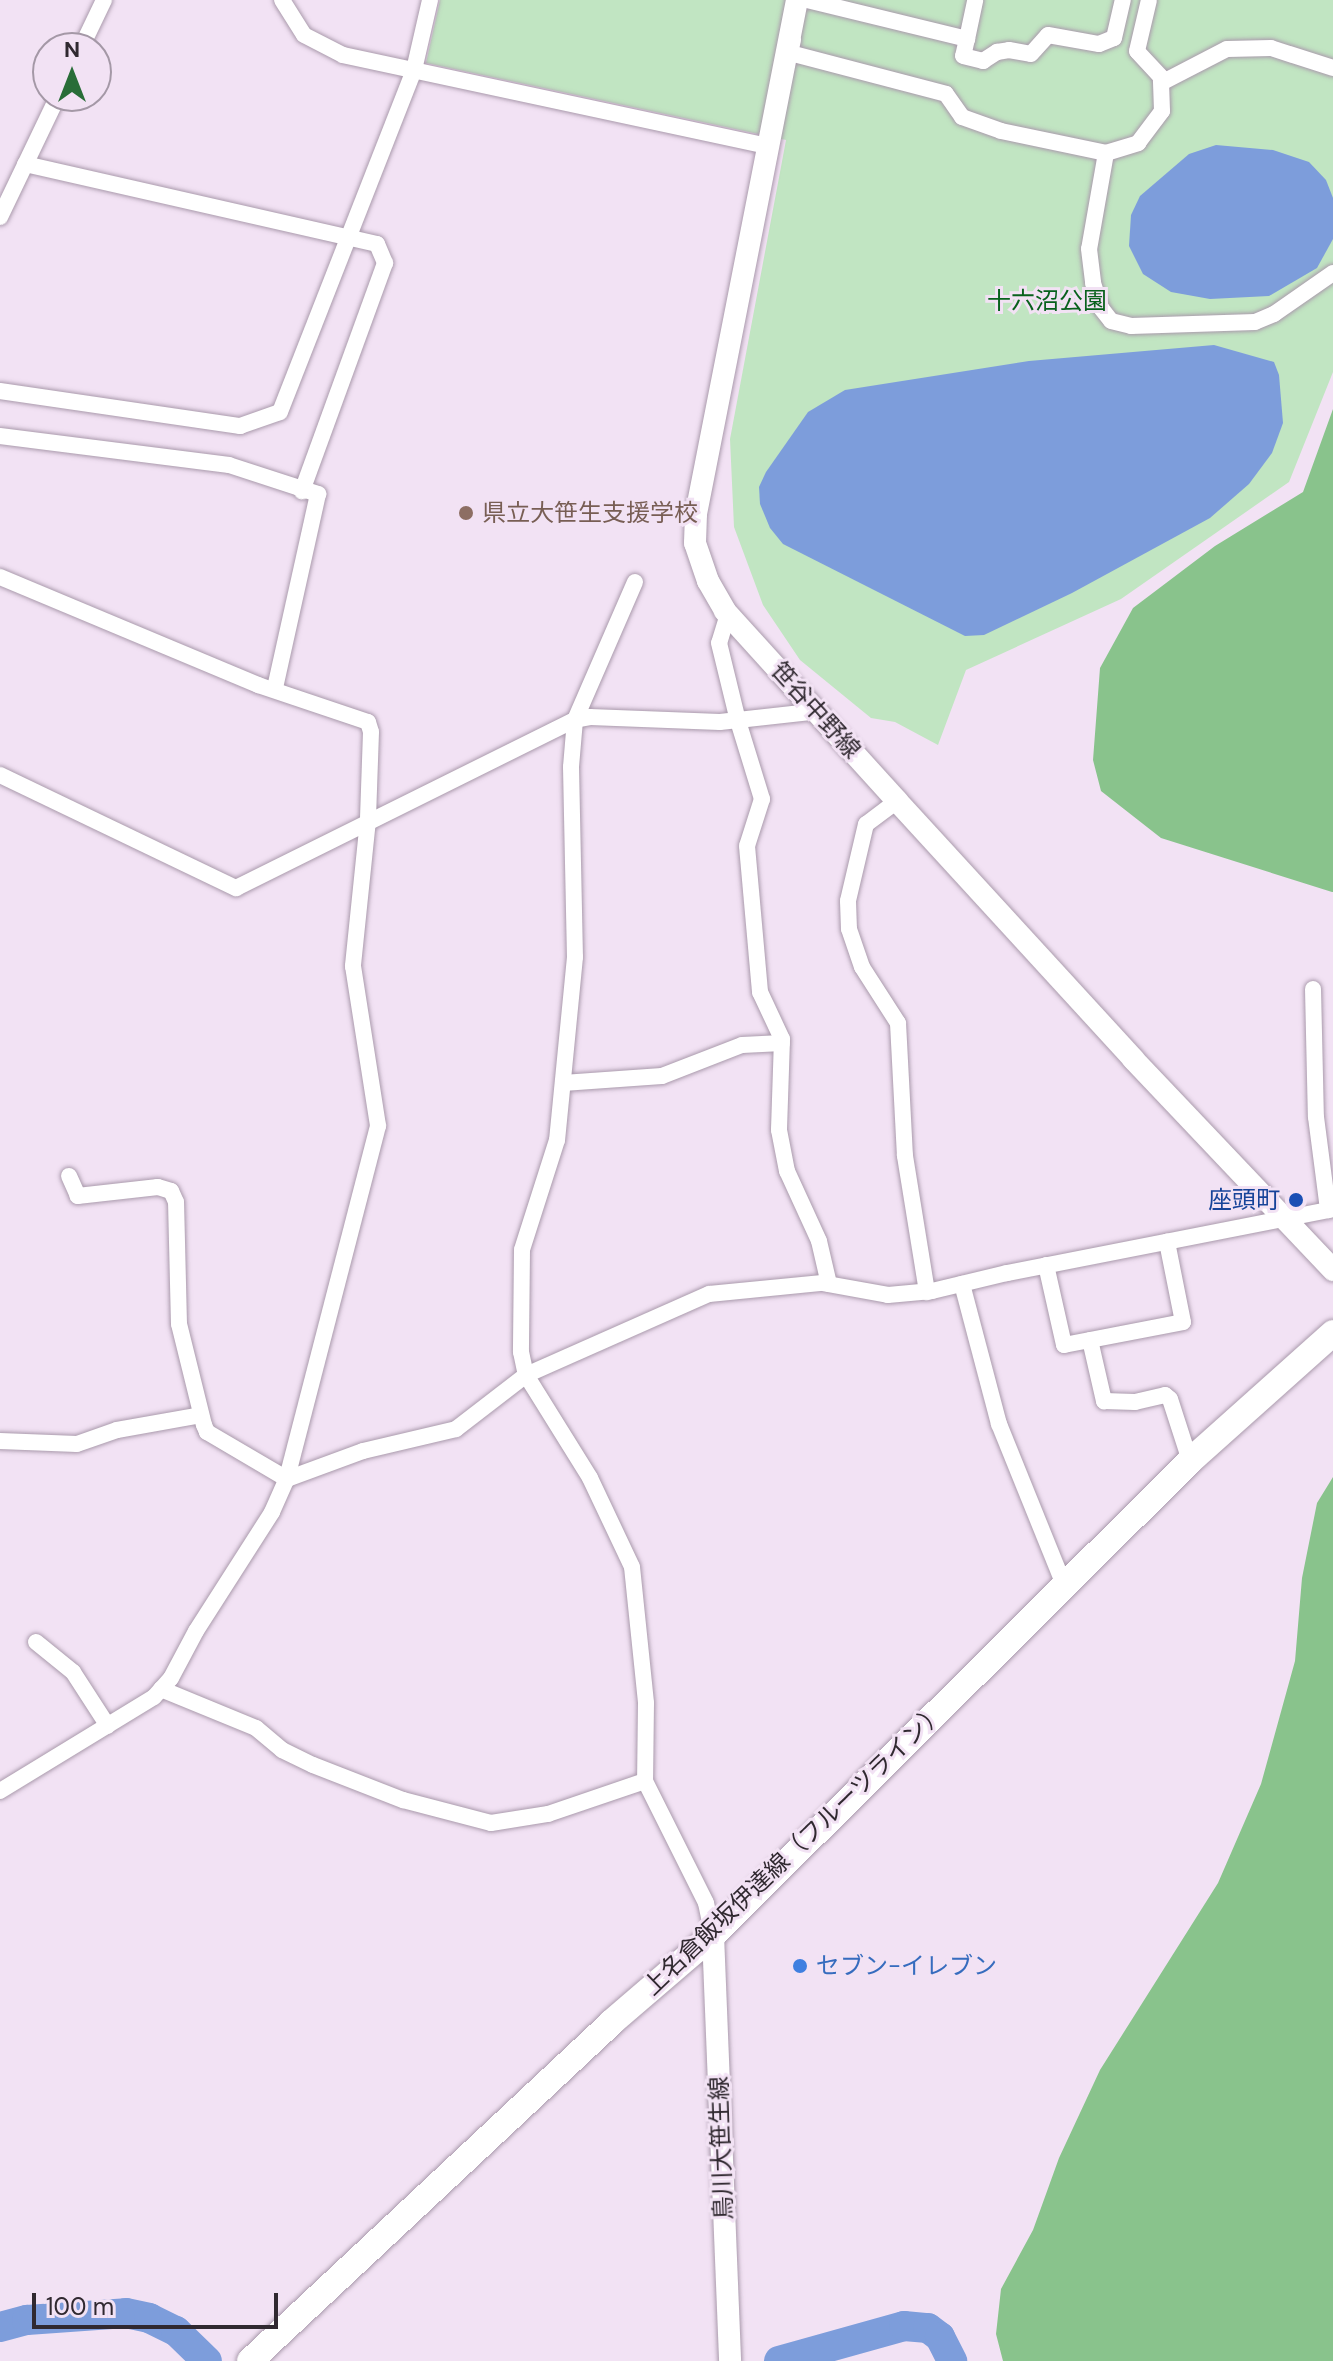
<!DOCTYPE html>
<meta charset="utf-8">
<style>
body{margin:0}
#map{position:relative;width:1333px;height:2361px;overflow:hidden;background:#f2e2f4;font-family:"DM Sans","Noto Sans JP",sans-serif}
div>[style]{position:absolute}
.green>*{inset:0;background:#c1e5c2}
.forest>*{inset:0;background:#89c38c}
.water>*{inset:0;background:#7d9ddb}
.river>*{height:30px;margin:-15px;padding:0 15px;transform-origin:15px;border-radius:15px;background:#7d9ddb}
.roads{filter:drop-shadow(0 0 2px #aa9aac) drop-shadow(0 0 2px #aa9aac)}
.street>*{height:16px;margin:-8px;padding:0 8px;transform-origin:8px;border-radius:8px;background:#fff}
.secondary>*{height:22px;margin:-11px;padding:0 11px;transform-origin:11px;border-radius:11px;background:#fff}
.primary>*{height:26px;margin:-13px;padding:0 13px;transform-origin:13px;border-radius:13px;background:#fff}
.dots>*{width:22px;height:22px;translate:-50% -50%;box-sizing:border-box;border:4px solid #f2e2f4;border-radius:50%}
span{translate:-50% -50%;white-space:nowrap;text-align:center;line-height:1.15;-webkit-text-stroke:6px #f2e2f4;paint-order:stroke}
.park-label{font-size:24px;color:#08611c}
.education-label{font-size:24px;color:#785e54}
.left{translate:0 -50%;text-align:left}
.street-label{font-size:24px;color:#302930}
.transit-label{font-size:24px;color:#164399}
.right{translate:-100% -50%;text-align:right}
.shop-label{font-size:24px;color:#366cbe}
.north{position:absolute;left:32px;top:32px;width:80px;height:80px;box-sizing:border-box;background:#f2e2f4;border:2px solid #a498a6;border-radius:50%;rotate:0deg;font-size:22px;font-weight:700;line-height:32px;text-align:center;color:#302930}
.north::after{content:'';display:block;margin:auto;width:28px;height:36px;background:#296d38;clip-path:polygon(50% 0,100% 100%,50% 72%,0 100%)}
.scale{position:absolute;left:32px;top:2293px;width:246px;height:36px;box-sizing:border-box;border:4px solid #302930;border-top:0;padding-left:10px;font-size:24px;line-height:28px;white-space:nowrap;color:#302930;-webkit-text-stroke:6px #f2e2f4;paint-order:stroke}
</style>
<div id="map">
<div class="green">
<i style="clip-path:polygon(440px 0,1333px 0,1333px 372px,1289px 482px,1121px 599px,966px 670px,938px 745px,895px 722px,871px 718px,800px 660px,763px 605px,734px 527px,730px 439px,786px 140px,426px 63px)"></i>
</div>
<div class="forest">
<i style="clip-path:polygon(1333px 409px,1333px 892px,1332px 892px,1161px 838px,1101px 791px,1093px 760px,1100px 668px,1133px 608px,1215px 546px,1303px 492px)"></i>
<i style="clip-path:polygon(1333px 1477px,1333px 2361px,1003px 2361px,996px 2334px,1001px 2289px,1033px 2230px,1059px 2158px,1100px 2070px,1218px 1883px,1261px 1784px,1295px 1661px,1302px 1578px,1317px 1503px)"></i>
</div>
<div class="water">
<i style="clip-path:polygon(1216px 145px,1273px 150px,1309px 162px,1326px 180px,1333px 198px,1333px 239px,1317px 268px,1269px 296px,1210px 299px,1171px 292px,1143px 274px,1129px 246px,1131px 215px,1140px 196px,1189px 154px)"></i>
<i style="clip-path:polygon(1214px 345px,1274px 362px,1279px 375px,1283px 423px,1272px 453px,1249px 484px,1210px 518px,1072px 593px,984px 635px,965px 636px,783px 544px,770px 528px,760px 504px,759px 487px,766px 472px,808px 412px,845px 390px,1029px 361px)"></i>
</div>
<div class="river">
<i style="left:0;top:2327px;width:28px;rotate:-15deg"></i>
<i style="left:27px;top:2320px;width:99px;rotate:-4deg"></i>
<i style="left:126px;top:2313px;width:24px;rotate:12deg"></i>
<i style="left:149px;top:2318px;width:30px;rotate:26deg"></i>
<i style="left:176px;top:2331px;width:43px;rotate:44.1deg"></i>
<i style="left:779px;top:2361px;width:130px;rotate:-15.6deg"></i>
<i style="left:904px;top:2326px;width:24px;rotate:5deg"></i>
<i style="left:928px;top:2328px;width:15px;rotate:37deg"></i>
<i style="left:940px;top:2337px;width:27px;rotate:63deg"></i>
</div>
<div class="roads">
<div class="street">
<i style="left:282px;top:0;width:41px;rotate:57.8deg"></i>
<i style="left:304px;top:35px;width:44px;rotate:27.1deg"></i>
<i style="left:343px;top:55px;width:435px;rotate:12.1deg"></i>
<i style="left:807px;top:0;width:165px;rotate:13.7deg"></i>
<i style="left:967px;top:39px;width:17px;rotate:103deg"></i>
<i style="left:963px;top:56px;width:21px;rotate:14deg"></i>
<i style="left:983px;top:61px;width:17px;rotate:-33deg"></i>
<i style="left:997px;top:52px;width:12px;rotate:-9deg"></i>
<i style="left:1009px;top:50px;width:22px;rotate:10deg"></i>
<i style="left:1031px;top:54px;width:25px;rotate:-48deg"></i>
<i style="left:1048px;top:35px;width:52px;rotate:10deg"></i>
<i style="left:1099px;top:44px;width:16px;rotate:-22deg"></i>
<i style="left:1114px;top:38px;width:39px;rotate:-77deg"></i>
<i style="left:967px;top:39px;width:40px;rotate:-78deg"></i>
<i style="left:793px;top:40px;width:13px;rotate:103deg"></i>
<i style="left:790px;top:53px;width:161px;rotate:14.7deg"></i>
<i style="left:946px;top:94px;width:28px;rotate:55deg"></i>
<i style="left:962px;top:117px;width:41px;rotate:19.7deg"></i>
<i style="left:1001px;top:131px;width:107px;rotate:11.8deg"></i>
<i style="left:1106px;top:153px;width:34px;rotate:-17deg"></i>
<i style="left:1138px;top:143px;width:40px;rotate:-53deg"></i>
<i style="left:1162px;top:111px;width:34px;rotate:-92deg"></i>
<i style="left:1161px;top:77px;width:35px;rotate:-133deg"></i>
<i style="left:1137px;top:51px;width:52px;rotate:-76.8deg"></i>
<i style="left:81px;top:48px;width:53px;rotate:-64.4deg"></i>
<i style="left:1163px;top:82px;width:72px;rotate:-27.3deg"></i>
<i style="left:1227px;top:49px;width:44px;rotate:-1.3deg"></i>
<i style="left:1271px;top:48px;width:65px;rotate:17.9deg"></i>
<i style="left:1106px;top:153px;width:97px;rotate:100deg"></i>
<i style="left:1089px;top:249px;width:34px;rotate:83deg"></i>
<i style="left:1093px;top:283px;width:26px;rotate:72deg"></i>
<i style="left:1101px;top:308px;width:16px;rotate:52deg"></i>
<i style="left:1111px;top:321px;width:21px;rotate:14deg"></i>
<i style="left:1131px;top:326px;width:124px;rotate:-1.8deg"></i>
<i style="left:1255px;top:322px;width:21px;rotate:-23deg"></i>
<i style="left:1274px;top:314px;width:72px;rotate:-34.8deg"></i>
<i style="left:25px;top:164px;width:361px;rotate:12.8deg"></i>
<i style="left:377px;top:244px;width:21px;rotate:67deg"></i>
<i style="left:385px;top:263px;width:243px;rotate:110deg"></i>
<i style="left:0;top:217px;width:134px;rotate:-64.4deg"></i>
<i style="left:0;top:391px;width:243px;rotate:8.3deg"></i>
<i style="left:240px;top:426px;width:42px;rotate:-19.3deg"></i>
<i style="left:280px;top:412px;width:367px;rotate:-68.6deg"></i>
<i style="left:414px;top:70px;width:72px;rotate:-77.1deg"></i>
<i style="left:0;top:436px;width:231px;rotate:7.2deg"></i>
<i style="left:229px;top:465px;width:94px;rotate:18deg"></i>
<i style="left:318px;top:494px;width:199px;rotate:102.5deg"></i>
<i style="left:0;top:577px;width:280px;rotate:22.7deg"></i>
<i style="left:258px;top:685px;width:116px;rotate:18.6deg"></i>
<i style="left:368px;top:722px;width:10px;rotate:73deg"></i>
<i style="left:371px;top:732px;width:88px;rotate:92deg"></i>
<i style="left:368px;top:820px;width:147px;rotate:95.9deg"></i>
<i style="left:353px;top:966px;width:162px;rotate:81.1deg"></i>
<i style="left:378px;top:1126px;width:365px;rotate:104.5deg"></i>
<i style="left:287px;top:1479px;width:93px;rotate:-149.6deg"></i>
<i style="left:207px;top:1432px;width:8px;rotate:-113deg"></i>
<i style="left:204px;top:1425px;width:104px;rotate:-103.9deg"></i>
<i style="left:179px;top:1324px;width:122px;rotate:-91.4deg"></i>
<i style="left:176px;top:1202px;width:12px;rotate:-114deg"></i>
<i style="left:171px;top:1191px;width:14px;rotate:-163deg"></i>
<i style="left:158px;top:1187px;width:81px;rotate:173.6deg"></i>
<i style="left:78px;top:1196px;width:22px;rotate:-114deg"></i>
<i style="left:635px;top:582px;width:150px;rotate:113.5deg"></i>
<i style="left:575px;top:720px;width:47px;rotate:94.9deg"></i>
<i style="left:571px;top:767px;width:190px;rotate:88.8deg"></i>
<i style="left:575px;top:957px;width:184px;rotate:95.6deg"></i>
<i style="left:557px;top:1140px;width:115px;rotate:107.7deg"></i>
<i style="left:522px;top:1250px;width:102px;rotate:90.6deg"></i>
<i style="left:521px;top:1352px;width:24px;rotate:78deg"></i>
<i style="left:526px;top:1375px;width:121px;rotate:58.1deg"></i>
<i style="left:590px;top:1478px;width:98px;rotate:64.7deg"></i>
<i style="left:632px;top:1567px;width:137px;rotate:84.1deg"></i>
<i style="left:646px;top:1703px;width:78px;rotate:90.7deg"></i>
<i style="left:645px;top:1781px;width:136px;rotate:63.4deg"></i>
<i style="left:706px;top:1903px;width:33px;rotate:78deg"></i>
<i style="left:728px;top:614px;width:30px;rotate:107deg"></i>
<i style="left:719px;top:643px;width:80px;rotate:76.3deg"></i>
<i style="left:738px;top:721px;width:82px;rotate:72.9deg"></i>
<i style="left:762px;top:799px;width:49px;rotate:107.7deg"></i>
<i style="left:747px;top:846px;width:147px;rotate:84.9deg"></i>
<i style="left:760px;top:992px;width:52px;rotate:64.9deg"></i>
<i style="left:782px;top:1039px;width:91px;rotate:91.9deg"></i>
<i style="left:779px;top:1130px;width:42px;rotate:79deg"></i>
<i style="left:787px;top:1171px;width:77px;rotate:65.4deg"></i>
<i style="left:819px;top:1241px;width:44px;rotate:76.9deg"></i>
<i style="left:0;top:775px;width:262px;rotate:25.6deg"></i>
<i style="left:236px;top:888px;width:378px;rotate:-26.4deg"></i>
<i style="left:575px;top:720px;width:15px;rotate:-11deg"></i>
<i style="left:590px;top:717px;width:130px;rotate:2.2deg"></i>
<i style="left:720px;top:722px;width:100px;rotate:-6.3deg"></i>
<i style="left:897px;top:801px;width:39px;rotate:143deg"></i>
<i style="left:866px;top:824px;width:79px;rotate:103.2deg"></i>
<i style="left:848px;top:901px;width:28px;rotate:88deg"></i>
<i style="left:849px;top:929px;width:40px;rotate:71.1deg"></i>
<i style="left:862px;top:967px;width:67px;rotate:57.3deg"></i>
<i style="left:898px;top:1023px;width:133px;rotate:87deg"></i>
<i style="left:905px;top:1156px;width:138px;rotate:80.8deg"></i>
<i style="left:1313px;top:989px;width:128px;rotate:88.7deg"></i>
<i style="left:1316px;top:1117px;width:94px;rotate:82.6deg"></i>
<i style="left:563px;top:1083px;width:99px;rotate:-4deg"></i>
<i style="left:662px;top:1076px;width:86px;rotate:-21.2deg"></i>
<i style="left:742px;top:1045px;width:40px;rotate:-2.9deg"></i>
<i style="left:1046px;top:1265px;width:82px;rotate:77.3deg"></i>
<i style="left:1064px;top:1345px;width:121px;rotate:-10.9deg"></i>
<i style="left:1183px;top:1322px;width:82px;rotate:-101.3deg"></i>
<i style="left:962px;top:1284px;width:145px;rotate:75.2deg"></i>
<i style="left:999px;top:1424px;width:174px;rotate:68deg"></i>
<i style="left:1090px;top:1340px;width:63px;rotate:77.1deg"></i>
<i style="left:1104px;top:1401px;width:31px;rotate:2deg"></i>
<i style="left:1135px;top:1402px;width:31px;rotate:-13deg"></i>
<i style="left:1165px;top:1395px;width:6px;rotate:39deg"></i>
<i style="left:1170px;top:1399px;width:65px;rotate:72.1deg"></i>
<i style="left:0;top:1441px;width:77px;rotate:2.2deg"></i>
<i style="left:77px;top:1444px;width:42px;rotate:-19.3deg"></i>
<i style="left:117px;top:1430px;width:85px;rotate:-10.1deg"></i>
<i style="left:36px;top:1642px;width:48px;rotate:39deg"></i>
<i style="left:73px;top:1672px;width:64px;rotate:57.1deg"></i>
<i style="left:161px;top:1689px;width:103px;rotate:22.3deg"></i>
<i style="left:256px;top:1728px;width:34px;rotate:40deg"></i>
<i style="left:282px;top:1750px;width:34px;rotate:26deg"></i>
<i style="left:313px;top:1765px;width:97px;rotate:21.3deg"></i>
<i style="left:403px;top:1800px;width:91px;rotate:14.6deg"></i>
<i style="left:491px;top:1823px;width:58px;rotate:-9deg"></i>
<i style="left:548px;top:1814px;width:102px;rotate:-18.8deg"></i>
<i style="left:0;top:1791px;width:180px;rotate:-31.4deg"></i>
<i style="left:154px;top:1697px;width:25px;rotate:-48deg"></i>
<i style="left:171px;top:1678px;width:53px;rotate:-62deg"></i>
<i style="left:196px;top:1631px;width:141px;rotate:-57.4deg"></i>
<i style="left:272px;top:1512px;width:36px;rotate:-66deg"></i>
<i style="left:287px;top:1479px;width:81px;rotate:-20.2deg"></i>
<i style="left:363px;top:1451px;width:96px;rotate:-13.3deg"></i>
<i style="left:456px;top:1429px;width:88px;rotate:-37.6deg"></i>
<i style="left:526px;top:1375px;width:200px;rotate:-23.9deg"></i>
<i style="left:709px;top:1294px;width:114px;rotate:-5.6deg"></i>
<i style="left:822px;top:1283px;width:67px;rotate:10.3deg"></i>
<i style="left:888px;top:1295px;width:44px;rotate:-5.2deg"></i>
<i style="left:932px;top:1291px;width:77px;rotate:-13.5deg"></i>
<i style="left:1007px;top:1273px;width:332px;rotate:-11.1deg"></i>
</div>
<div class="secondary">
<i style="left:797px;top:0;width:524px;rotate:101.12deg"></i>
<i style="left:696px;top:514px;width:29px;rotate:92deg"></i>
<i style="left:695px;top:543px;width:40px;rotate:71.1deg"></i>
<i style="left:708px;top:581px;width:34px;rotate:60deg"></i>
<i style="left:725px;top:611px;width:256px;rotate:47.8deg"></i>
<i style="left:897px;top:801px;width:350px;rotate:47.5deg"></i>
<i style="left:1133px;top:1059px;width:291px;rotate:46.5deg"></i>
<i style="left:713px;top:1935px;width:426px;rotate:87.7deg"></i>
</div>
<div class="primary">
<i style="left:250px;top:2361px;width:496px;rotate:-43.1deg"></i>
<i style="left:612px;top:2022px;width:133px;rotate:-40.7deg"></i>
<i style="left:713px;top:1935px;width:672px;rotate:-44.82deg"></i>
<i style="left:1190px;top:1461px;width:192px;rotate:-41.8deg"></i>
</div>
</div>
<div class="dots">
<i style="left:466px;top:513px;background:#8d6e63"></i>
<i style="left:1296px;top:1200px;background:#1a4fb4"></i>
<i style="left:800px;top:1966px;background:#3f7fe0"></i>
</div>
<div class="park-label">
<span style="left:1047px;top:301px">十六沼公園</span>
</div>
<div class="education-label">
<span class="left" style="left:482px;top:513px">県立大笹生支援学校</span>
</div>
<div class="street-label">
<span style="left:816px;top:710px;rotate:48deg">笹谷中野線</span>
<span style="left:794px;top:1849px;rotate:-44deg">上名倉飯坂伊達線（フルーツライン）</span>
<span style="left:721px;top:2148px;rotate:-92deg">鳥川大笹生線</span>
</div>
<div class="transit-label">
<span class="right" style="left:1280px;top:1200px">座頭町</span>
</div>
<div class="shop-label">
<span class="left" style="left:816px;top:1966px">セブン-イレブン</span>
</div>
<div class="north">N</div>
<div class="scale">100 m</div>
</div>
